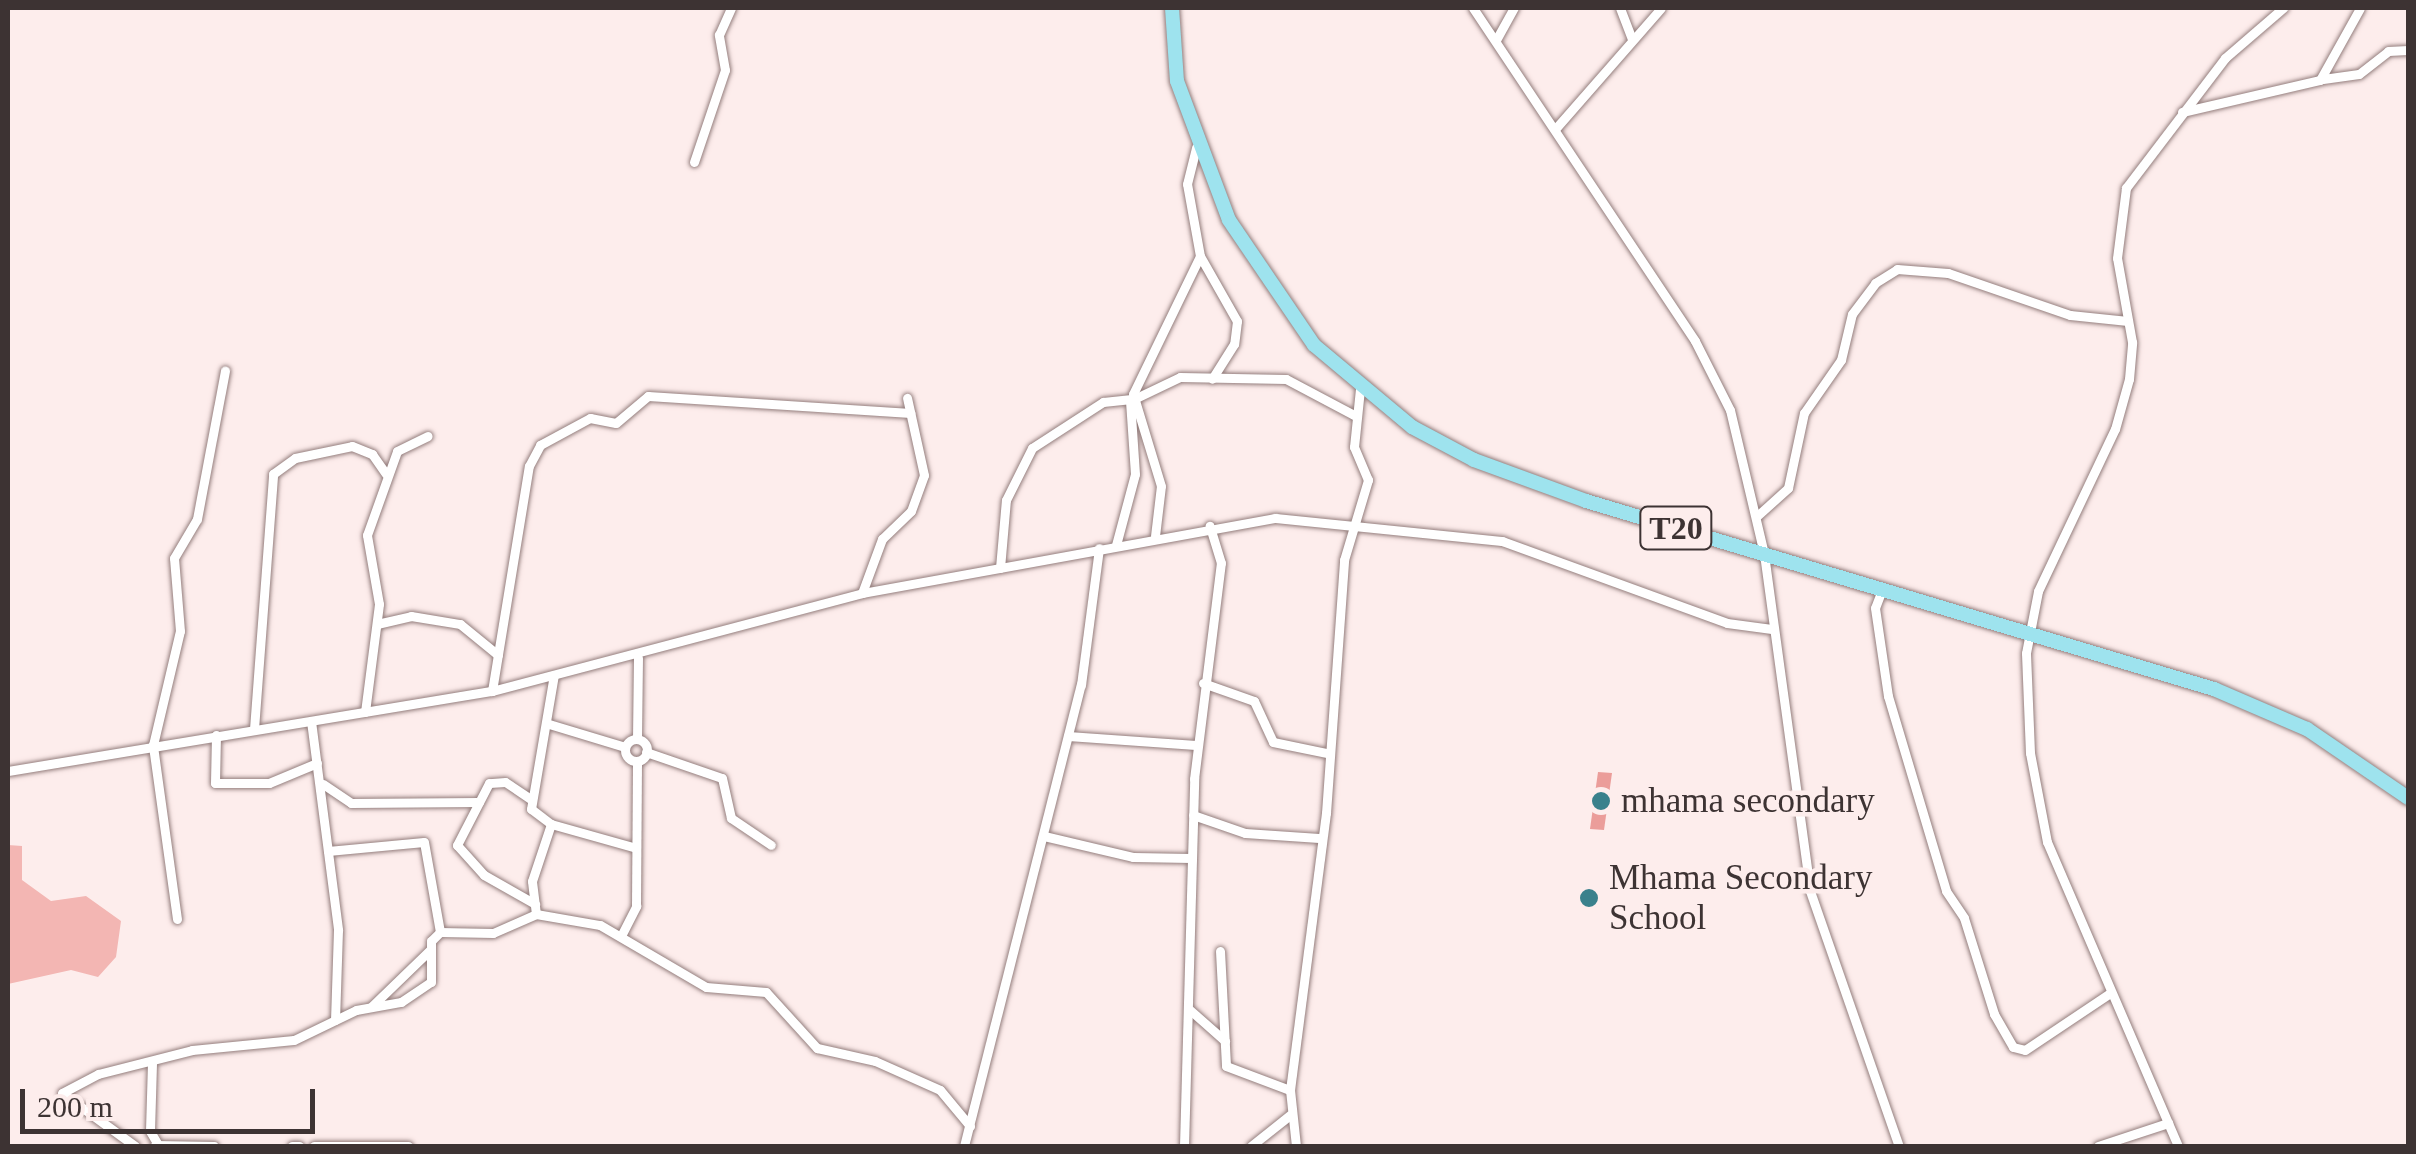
<!DOCTYPE html>
<style>
body{margin:0}
#map{position:relative;width:2416px;height:1154px;overflow:hidden;background:#fdedec;font-family:Georgia,serif}
div>[style]{position:absolute}
.green>*{inset:0;background:#f3b6b3}
.building>*{inset:0;background:#eb9d9a}
.roads{filter:drop-shadow(0 0 2px #947e7d) drop-shadow(0 0 2px #947e7d)}
.minor>*{height:9px;margin:-4.5px;padding:0 4.5px;transform-origin:4.5px;border-radius:4.5px;background:#fff}
.minor>.ring{margin:-4.5px;padding:0;box-sizing:content-box;background:none;border:9px solid #fff;border-radius:50%}
.primary>*{height:14px;margin:-7px;padding:0 7px;transform-origin:7px;border-radius:7px;background:#9ee3ee}
.dots>*{width:28px;height:28px;translate:-50% -50%;box-sizing:border-box;border:5px solid #fdedec;border-radius:50%}
span{translate:-50% -50%;white-space:nowrap;text-align:center;line-height:1.15;-webkit-text-stroke:9px #fdedec;paint-order:stroke}
.shield-label span{padding:2px 8px;background:#fdedec;border:2px solid;border-radius:8px;-webkit-text-stroke-width:0}
.shield-label{font-size:32px;color:#3d3333;font-weight:700}
.poi-label{font-size:35px;color:#3d3333}
.left{translate:0 -50%;text-align:left}
.frame{position:absolute;inset:0;border:10px solid #3d3333;pointer-events:none}
.scale{position:absolute;left:20px;top:1089px;width:295px;height:45px;box-sizing:border-box;border:5px solid #3d3333;border-top:0;padding-left:12px;font-size:30px;line-height:35px;white-space:nowrap;color:#3d3333;-webkit-text-stroke:8px #fdedec;paint-order:stroke}
</style>
<div id="map">
<div class="green">
<i style="clip-path:polygon(8px 845px,22px 846px,22px 880px,51px 901px,86px 896px,121px 921px,116px 957px,98px 977px,71px 970px,8px 984px)"></i>
</div>
<div class="building">
<i style="clip-path:polygon(1598px 772px,1612px 773px,1604px 830px,1590px 829px)"></i>
</div>
<div class="roads">
<div class="minor">
<i style="left:1473px;top:8px;width:400px;rotate:56.3deg"></i>
<i style="left:1695px;top:341px;width:77px;rotate:63.1deg"></i>
<i style="left:1730px;top:410px;width:148px;rotate:76.7deg"></i>
<i style="left:1764px;top:554px;width:340px;rotate:82.2deg"></i>
<i style="left:1810px;top:891px;width:270px;rotate:70.8deg"></i>
<i style="left:1620px;top:8px;width:34px;rotate:69deg"></i>
<i style="left:1496px;top:40px;width:37px;rotate:-61deg"></i>
<i style="left:2323px;top:79px;width:36px;rotate:-8deg"></i>
<i style="left:2359px;top:74px;width:37px;rotate:-38deg"></i>
<i style="left:2388px;top:51px;width:20px;rotate:-3deg"></i>
<i style="left:2182px;top:112px;width:142px;rotate:-13.1deg"></i>
<i style="left:2320px;top:80px;width:82px;rotate:-60.9deg"></i>
<i style="left:1556px;top:128px;width:159px;rotate:-48.8deg"></i>
<i style="left:694px;top:162px;width:97px;rotate:-71.4deg"></i>
<i style="left:725px;top:70px;width:36px;rotate:-100deg"></i>
<i style="left:719px;top:35px;width:30px;rotate:-66deg"></i>
<i style="left:1200px;top:256px;width:75px;rotate:60.4deg"></i>
<i style="left:1237px;top:321px;width:23px;rotate:97deg"></i>
<i style="left:1234px;top:344px;width:41px;rotate:122.2deg"></i>
<i style="left:1757px;top:516px;width:42px;rotate:-42.1deg"></i>
<i style="left:1788px;top:488px;width:77px;rotate:-78deg"></i>
<i style="left:1804px;top:413px;width:65px;rotate:-55.1deg"></i>
<i style="left:1841px;top:360px;width:47px;rotate:-76.6deg"></i>
<i style="left:1852px;top:314px;width:39px;rotate:-53deg"></i>
<i style="left:1875px;top:283px;width:26px;rotate:-32deg"></i>
<i style="left:1897px;top:269px;width:51px;rotate:4.5deg"></i>
<i style="left:1948px;top:273px;width:129px;rotate:19deg"></i>
<i style="left:2070px;top:315px;width:58px;rotate:5.9deg"></i>
<i style="left:1155px;top:536px;width:50px;rotate:-83.2deg"></i>
<i style="left:1161px;top:486px;width:96px;rotate:-106.9deg"></i>
<i style="left:1133px;top:394px;width:153px;rotate:-64.1deg"></i>
<i style="left:1200px;top:256px;width:73px;rotate:-100.2deg"></i>
<i style="left:1187px;top:184px;width:38px;rotate:-76deg"></i>
<i style="left:1116px;top:545px;width:73px;rotate:-75deg"></i>
<i style="left:1135px;top:474px;width:74px;rotate:-93.9deg"></i>
<i style="left:1000px;top:568px;width:68px;rotate:-85deg"></i>
<i style="left:1006px;top:500px;width:58px;rotate:-63.4deg"></i>
<i style="left:1032px;top:448px;width:85px;rotate:-32.9deg"></i>
<i style="left:1103px;top:402px;width:31px;rotate:-6deg"></i>
<i style="left:1134px;top:399px;width:51px;rotate:-25.6deg"></i>
<i style="left:1180px;top:377px;width:106px;rotate:1.1deg"></i>
<i style="left:1286px;top:379px;width:79px;rotate:27.9deg"></i>
<i style="left:1883px;top:587px;width:22px;rotate:111deg"></i>
<i style="left:1875px;top:608px;width:89px;rotate:81.6deg"></i>
<i style="left:1888px;top:696px;width:203px;rotate:73.4deg"></i>
<i style="left:1946px;top:891px;width:32px;rotate:56deg"></i>
<i style="left:1964px;top:918px;width:101px;rotate:72.6deg"></i>
<i style="left:1994px;top:1014px;width:38px;rotate:60deg"></i>
<i style="left:2013px;top:1047px;width:12px;rotate:14deg"></i>
<i style="left:2025px;top:1050px;width:102px;rotate:-33.8deg"></i>
<i style="left:862px;top:593px;width:58px;rotate:-69.7deg"></i>
<i style="left:882px;top:539px;width:40px;rotate:-44deg"></i>
<i style="left:911px;top:511px;width:38px;rotate:-70deg"></i>
<i style="left:924px;top:475px;width:79px;rotate:-102.4deg"></i>
<i style="left:377px;top:624px;width:35px;rotate:-13deg"></i>
<i style="left:411px;top:616px;width:50px;rotate:9.3deg"></i>
<i style="left:460px;top:624px;width:49px;rotate:39.2deg"></i>
<i style="left:1203px;top:683px;width:54px;rotate:19.4deg"></i>
<i style="left:1254px;top:701px;width:45px;rotate:65.1deg"></i>
<i style="left:1273px;top:742px;width:54px;rotate:11.7deg"></i>
<i style="left:492px;top:691px;width:228px;rotate:-80.7deg"></i>
<i style="left:529px;top:466px;width:24px;rotate:-62deg"></i>
<i style="left:540px;top:445px;width:57px;rotate:-28.4deg"></i>
<i style="left:590px;top:418px;width:26px;rotate:11deg"></i>
<i style="left:616px;top:423px;width:42px;rotate:-40.2deg"></i>
<i style="left:648px;top:396px;width:263px;rotate:3.7deg"></i>
<i style="left:365px;top:712px;width:109px;rotate:-82.6deg"></i>
<i style="left:379px;top:604px;width:70px;rotate:-99.9deg"></i>
<i style="left:367px;top:535px;width:89px;rotate:-70.3deg"></i>
<i style="left:397px;top:451px;width:34px;rotate:-26deg"></i>
<i style="left:311px;top:721px;width:211px;rotate:82.6deg"></i>
<i style="left:338px;top:930px;width:90px;rotate:91.9deg"></i>
<i style="left:549px;top:724px;width:79px;rotate:16.8deg"></i>
<i style="left:254px;top:729px;width:256px;rotate:-85.7deg"></i>
<i style="left:273px;top:474px;width:27px;rotate:-36deg"></i>
<i style="left:295px;top:458px;width:58px;rotate:-11.9deg"></i>
<i style="left:352px;top:446px;width:22px;rotate:22deg"></i>
<i style="left:372px;top:454px;width:24px;rotate:55deg"></i>
<i style="left:216px;top:735px;width:48px;rotate:91.2deg"></i>
<i style="left:215px;top:783px;width:54px"></i>
<i style="left:269px;top:783px;width:52px;rotate:-22.6deg"></i>
<i style="left:1068px;top:736px;width:128px;rotate:4deg"></i>
<i style="left:637px;top:739px;width:81px;rotate:-89.3deg"></i>
<i class="ring" style="left:625px;top:739px;width:13px;height:13px"></i>
<i style="left:646px;top:752px;width:80px;rotate:18.9deg"></i>
<i style="left:722px;top:778px;width:41px;rotate:77.3deg"></i>
<i style="left:731px;top:818px;width:48px;rotate:34deg"></i>
<i style="left:8px;top:771px;width:491px;rotate:-9.4deg"></i>
<i style="left:492px;top:691px;width:383px;rotate:-14.8deg"></i>
<i style="left:862px;top:593px;width:420px;rotate:-10.3deg"></i>
<i style="left:1275px;top:518px;width:228px;rotate:5.8deg"></i>
<i style="left:1502px;top:541px;width:239px;rotate:20deg"></i>
<i style="left:1727px;top:623px;width:45px;rotate:7.6deg"></i>
<i style="left:323px;top:784px;width:34px;rotate:34deg"></i>
<i style="left:351px;top:803px;width:128px;rotate:-0.4deg"></i>
<i style="left:532px;top:800px;width:32px;rotate:-146deg"></i>
<i style="left:505px;top:782px;width:16px;rotate:176deg"></i>
<i style="left:489px;top:783px;width:70px;rotate:117.3deg"></i>
<i style="left:457px;top:845px;width:40px;rotate:48deg"></i>
<i style="left:484px;top:875px;width:59px;rotate:29.6deg"></i>
<i style="left:1193px;top:815px;width:55px;rotate:19.1deg"></i>
<i style="left:1245px;top:833px;width:74px;rotate:3.9deg"></i>
<i style="left:551px;top:824px;width:85px;rotate:15.7deg"></i>
<i style="left:1044px;top:836px;width:91px;rotate:13.3deg"></i>
<i style="left:1133px;top:857px;width:58px;rotate:1deg"></i>
<i style="left:328px;top:851px;width:96px;rotate:-5.4deg"></i>
<i style="left:424px;top:842px;width:91px;rotate:79.9deg"></i>
<i style="left:536px;top:914px;width:65px;rotate:9.8deg"></i>
<i style="left:600px;top:925px;width:123px;rotate:30.3deg"></i>
<i style="left:706px;top:987px;width:60px;rotate:4.8deg"></i>
<i style="left:766px;top:992px;width:76px;rotate:47.7deg"></i>
<i style="left:817px;top:1048px;width:59px;rotate:12.6deg"></i>
<i style="left:875px;top:1061px;width:71px;rotate:24deg"></i>
<i style="left:940px;top:1090px;width:47px;rotate:50.2deg"></i>
<i style="left:177px;top:919px;width:176px;rotate:-97.9deg"></i>
<i style="left:153px;top:745px;width:117px;rotate:-76.7deg"></i>
<i style="left:180px;top:631px;width:73px;rotate:-94.7deg"></i>
<i style="left:174px;top:558px;width:45px;rotate:-59.5deg"></i>
<i style="left:197px;top:519px;width:151px;rotate:-79.3deg"></i>
<i style="left:621px;top:936px;width:34px;rotate:-63deg"></i>
<i style="left:636px;top:906px;width:145px;rotate:-89.6deg"></i>
<i style="left:1220px;top:951px;width:115px;rotate:87deg"></i>
<i style="left:1226px;top:1066px;width:68px;rotate:20.6deg"></i>
<i style="left:371px;top:1007px;width:83px;rotate:-44deg"></i>
<i style="left:1190px;top:1010px;width:47px;rotate:41.5deg"></i>
<i style="left:152px;top:1063px;width:68px;rotate:91.7deg"></i>
<i style="left:150px;top:1131px;width:14px;rotate:60deg"></i>
<i style="left:155px;top:1145px;width:59px;rotate:1deg"></i>
<i style="left:135px;top:1146px;width:90px;rotate:-144deg"></i>
<i style="left:62px;top:1093px;width:41px;rotate:-27.8deg"></i>
<i style="left:98px;top:1074px;width:97px;rotate:-14.3deg"></i>
<i style="left:192px;top:1050px;width:102px;rotate:-5.6deg"></i>
<i style="left:294px;top:1040px;width:69px;rotate:-25.8deg"></i>
<i style="left:356px;top:1010px;width:46px;rotate:-10.1deg"></i>
<i style="left:401px;top:1002px;width:36px;rotate:-34deg"></i>
<i style="left:431px;top:982px;width:41px;rotate:-90deg"></i>
<i style="left:431px;top:941px;width:13px;rotate:-45deg"></i>
<i style="left:440px;top:932px;width:53px;rotate:1.1deg"></i>
<i style="left:493px;top:933px;width:47px;rotate:-23.8deg"></i>
<i style="left:536px;top:914px;width:33px;rotate:-97deg"></i>
<i style="left:532px;top:881px;width:60px;rotate:-71.6deg"></i>
<i style="left:551px;top:824px;width:25px;rotate:-143deg"></i>
<i style="left:531px;top:809px;width:136px;rotate:-80.3deg"></i>
<i style="left:292px;top:1146px;width:7px"></i>
<i style="left:314px;top:1146px;width:94px"></i>
<i style="left:964px;top:1146px;width:476px;rotate:-75.8deg"></i>
<i style="left:1081px;top:685px;width:138px;rotate:-82.5deg"></i>
<i style="left:1184px;top:1146px;width:367px;rotate:-88.4deg"></i>
<i style="left:1194px;top:779px;width:218px;rotate:-82.9deg"></i>
<i style="left:1221px;top:563px;width:39px;rotate:-107deg"></i>
<i style="left:1251px;top:1146px;width:50px;rotate:-38.5deg"></i>
<i style="left:1296px;top:1146px;width:56px;rotate:-96.1deg"></i>
<i style="left:1290px;top:1090px;width:279px;rotate:-82.6deg"></i>
<i style="left:1326px;top:813px;width:254px;rotate:-85.9deg"></i>
<i style="left:1344px;top:560px;width:84px;rotate:-73.3deg"></i>
<i style="left:1368px;top:480px;width:36px;rotate:-113deg"></i>
<i style="left:1354px;top:447px;width:58px;rotate:-84.1deg"></i>
<i style="left:2098px;top:1146px;width:74px;rotate:-18.2deg"></i>
<i style="left:2178px;top:1146px;width:331px;rotate:-113.3deg"></i>
<i style="left:2047px;top:842px;width:91px;rotate:-100.8deg"></i>
<i style="left:2030px;top:753px;width:100px;rotate:-92.3deg"></i>
<i style="left:2026px;top:653px;width:63px;rotate:-79deg"></i>
<i style="left:2038px;top:591px;width:179px;rotate:-64.6deg"></i>
<i style="left:2115px;top:429px;width:52px;rotate:-74.4deg"></i>
<i style="left:2129px;top:379px;width:37px;rotate:-85deg"></i>
<i style="left:2132px;top:342px;width:85px;rotate:-100.1deg"></i>
<i style="left:2117px;top:258px;width:71px;rotate:-82.7deg"></i>
<i style="left:2126px;top:188px;width:163px;rotate:-52.7deg"></i>
<i style="left:2225px;top:58px;width:77px;rotate:-40.8deg"></i>
</div>
<div class="primary">
<i style="left:1172px;top:8px;width:73px;rotate:86.1deg"></i>
<i style="left:1177px;top:81px;width:148px;rotate:69.5deg"></i>
<i style="left:1229px;top:220px;width:151px;rotate:55.8deg"></i>
<i style="left:1314px;top:345px;width:128px;rotate:39.9deg"></i>
<i style="left:1412px;top:427px;width:70px;rotate:28deg"></i>
<i style="left:1474px;top:460px;width:119px;rotate:20.1deg"></i>
<i style="left:1586px;top:501px;width:656px;rotate:16.67deg"></i>
<i style="left:2214px;top:689px;width:101px;rotate:23.3deg"></i>
<i style="left:2307px;top:729px;width:122px;rotate:34.3deg"></i>
</div>
</div>
<div class="dots">
<i style="left:1601px;top:801px;background:#3a818c"></i>
<i style="left:1589px;top:898px;background:#3a818c"></i>
</div>
<div class="shield-label">
<span style="left:1676px;top:528px">T20</span>
</div>
<div class="poi-label">
<span class="left" style="left:1621px;top:801px">mhama secondary</span>
<span class="left" style="left:1609px;top:898px">Mhama Secondary<br>School</span>
</div>
<div class="frame"></div>
<div class="scale">200 m</div>
</div>
